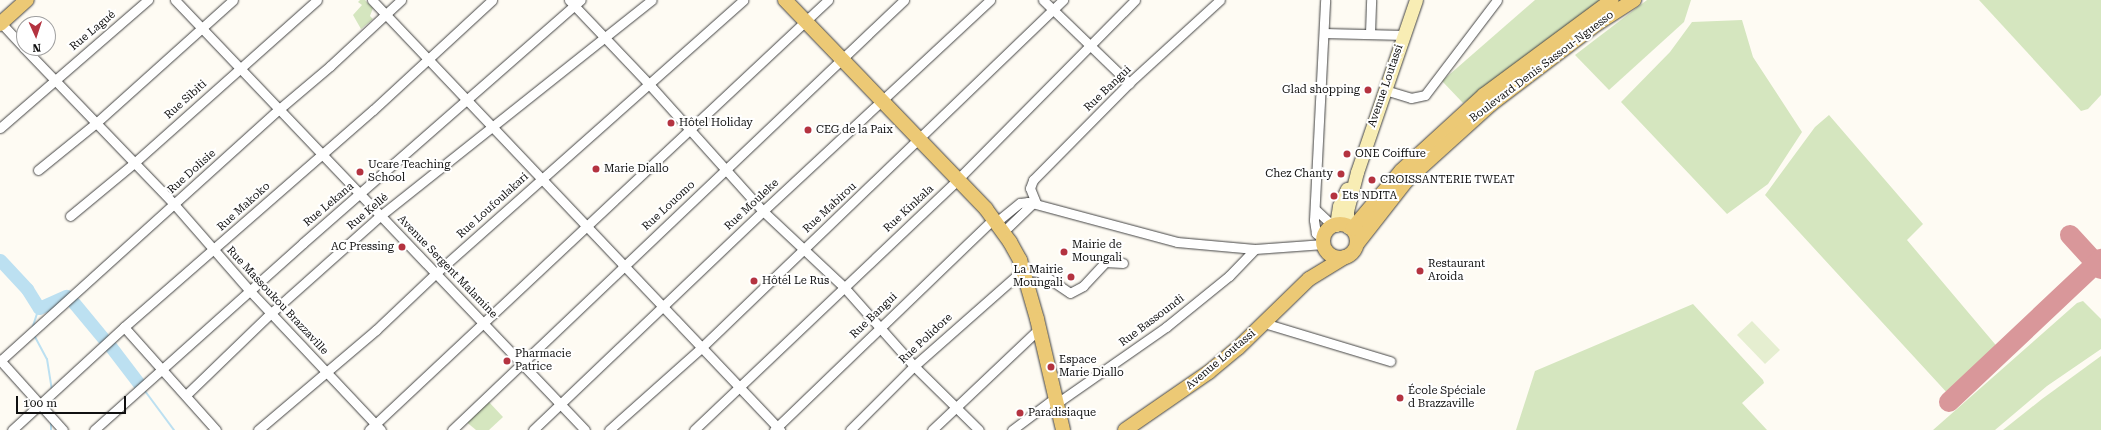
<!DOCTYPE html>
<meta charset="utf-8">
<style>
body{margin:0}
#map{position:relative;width:2101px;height:430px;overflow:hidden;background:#fefbf3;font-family:"Roboto Serif",serif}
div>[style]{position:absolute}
.green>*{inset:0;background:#d5e6bf}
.pitch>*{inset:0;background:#e5eed0}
.stream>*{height:2px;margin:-1px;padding:0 1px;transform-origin:1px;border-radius:1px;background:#bce0f1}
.river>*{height:13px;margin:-6.5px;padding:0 6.5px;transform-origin:6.5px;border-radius:6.5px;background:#bce0f1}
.taxiway>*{height:20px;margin:-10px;padding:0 10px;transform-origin:10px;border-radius:10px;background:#d9979a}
.roads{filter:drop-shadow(0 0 1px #434343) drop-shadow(0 0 1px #434343)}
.minor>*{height:9px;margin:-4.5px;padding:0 4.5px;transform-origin:4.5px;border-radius:4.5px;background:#fff}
.secondary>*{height:13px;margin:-6.5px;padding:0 6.5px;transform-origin:6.5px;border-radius:6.5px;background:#f8edb4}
.primary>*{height:14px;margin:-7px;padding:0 7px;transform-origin:7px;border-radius:7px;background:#ecc975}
.primary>.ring{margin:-7px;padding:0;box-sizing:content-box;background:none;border:14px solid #ecc975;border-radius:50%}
.dots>*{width:11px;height:11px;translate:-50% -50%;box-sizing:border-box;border:2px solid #fff;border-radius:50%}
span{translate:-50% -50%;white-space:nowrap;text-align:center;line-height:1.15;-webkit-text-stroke:4px #fff;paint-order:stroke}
.street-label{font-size:11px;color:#101010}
.poi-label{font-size:11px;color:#101010}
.right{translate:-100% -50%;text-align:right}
.left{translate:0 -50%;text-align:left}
.north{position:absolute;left:16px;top:16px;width:40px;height:40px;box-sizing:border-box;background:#fff;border:1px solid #9f9f9f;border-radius:50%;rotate:177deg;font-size:11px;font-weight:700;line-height:16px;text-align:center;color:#101010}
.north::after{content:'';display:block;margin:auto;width:14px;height:18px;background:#b43340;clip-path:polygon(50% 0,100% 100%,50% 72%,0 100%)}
.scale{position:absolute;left:16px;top:396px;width:110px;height:18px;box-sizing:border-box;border:2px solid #101010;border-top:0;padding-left:5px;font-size:12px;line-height:14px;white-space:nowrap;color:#101010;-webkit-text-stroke:3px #fff;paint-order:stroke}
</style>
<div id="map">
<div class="green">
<i style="clip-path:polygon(360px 0,365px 0,373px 8px,370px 16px,373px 19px,361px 29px,353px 15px,362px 5px,358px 2px)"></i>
<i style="clip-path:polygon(1535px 0,1612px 0,1463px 103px,1442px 81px)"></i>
<i style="clip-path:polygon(1647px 0,1691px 0,1684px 22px,1609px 90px,1575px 55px)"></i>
<i style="clip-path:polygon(1979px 0,2101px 0,2101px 95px,2088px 109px,2081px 111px)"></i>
<i style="clip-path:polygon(1742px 20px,1753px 57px,1802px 132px,1768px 184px,1727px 214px,1621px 102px,1670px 52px,1692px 22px)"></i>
<i style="clip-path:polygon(1829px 115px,1923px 224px,1907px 240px,2000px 350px,1950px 396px,1765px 195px,1815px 127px)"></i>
<i style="clip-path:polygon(2083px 301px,2101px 319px,2101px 349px,2047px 386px,1995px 430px,1933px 430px,2077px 303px)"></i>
<i style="clip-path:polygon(1693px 304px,1763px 380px,1764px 383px,1742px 403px,1767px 430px,1516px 430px,1535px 371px)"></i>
<i style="clip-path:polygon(2101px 356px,2101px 430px,2003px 430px,2042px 399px)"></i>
<i style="clip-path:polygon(488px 401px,503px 417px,489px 430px,476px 430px,464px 420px)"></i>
</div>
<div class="pitch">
<i style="clip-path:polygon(1752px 321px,1780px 350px,1765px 364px,1737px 335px)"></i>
</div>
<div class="stream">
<i style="left:32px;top:329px;width:22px;rotate:-72deg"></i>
<i style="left:34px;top:335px;width:27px;rotate:62deg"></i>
<i style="left:47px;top:359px;width:30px;rotate:81deg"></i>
<i style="left:145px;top:391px;width:49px;rotate:53.4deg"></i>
<i style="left:47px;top:407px;width:12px;rotate:-55deg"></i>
<i style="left:51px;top:430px;width:10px;rotate:-90deg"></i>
</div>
<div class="river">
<i style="left:0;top:260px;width:40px;rotate:47deg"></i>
<i style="left:27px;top:289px;width:22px;rotate:58deg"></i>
<i style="left:39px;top:308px;width:30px;rotate:-24deg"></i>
<i style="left:74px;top:303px;width:45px;rotate:50.4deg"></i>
<i style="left:111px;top:347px;width:48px;rotate:52.7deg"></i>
</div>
<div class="taxiway">
<i style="left:2070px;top:235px;width:46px;rotate:47.6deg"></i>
<i style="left:1949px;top:402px;width:209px;rotate:-43.3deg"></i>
</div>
<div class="roads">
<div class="minor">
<i style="left:175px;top:0;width:594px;rotate:46.36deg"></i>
<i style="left:372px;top:0;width:593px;rotate:46.5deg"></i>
<i style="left:569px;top:0;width:115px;rotate:46.4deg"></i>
<i style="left:648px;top:83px;width:172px;rotate:48.1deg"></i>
<i style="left:763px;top:211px;width:110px;rotate:43.2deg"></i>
<i style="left:843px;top:286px;width:107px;rotate:48.4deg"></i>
<i style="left:914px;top:366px;width:91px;rotate:44.6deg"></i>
<i style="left:1043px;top:0;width:120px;rotate:44deg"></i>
<i style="left:1px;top:23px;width:34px;rotate:47deg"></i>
<i style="left:1324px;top:33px;width:80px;rotate:1.4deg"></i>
<i style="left:1370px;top:33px;width:33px;rotate:-88deg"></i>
<i style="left:24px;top:48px;width:216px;rotate:46.1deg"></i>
<i style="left:174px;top:204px;width:116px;rotate:48.9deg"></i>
<i style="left:250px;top:291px;width:191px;rotate:46.7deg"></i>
<i style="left:1385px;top:90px;width:27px;rotate:17deg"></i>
<i style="left:1411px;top:98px;width:14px;rotate:-12deg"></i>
<i style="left:1425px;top:95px;width:119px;rotate:-52.8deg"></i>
<i style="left:0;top:128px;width:196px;rotate:-40.9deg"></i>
<i style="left:38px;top:170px;width:75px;rotate:-39deg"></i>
<i style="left:96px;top:123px;width:184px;rotate:-41.9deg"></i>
<i style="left:1036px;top:203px;width:16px;rotate:-112deg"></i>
<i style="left:1030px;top:188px;width:9px;rotate:-69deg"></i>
<i style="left:1033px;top:180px;width:136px;rotate:-45.3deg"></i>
<i style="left:1129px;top:83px;width:123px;rotate:-42.4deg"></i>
<i style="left:1316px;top:210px;width:23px;rotate:43deg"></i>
<i style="left:70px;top:216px;width:83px;rotate:-39.6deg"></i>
<i style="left:134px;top:163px;width:245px;rotate:-41.7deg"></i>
<i style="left:995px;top:223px;width:32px;rotate:-39deg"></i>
<i style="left:1020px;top:203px;width:8px;rotate:-7deg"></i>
<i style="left:1028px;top:202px;width:154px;rotate:15deg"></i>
<i style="left:1177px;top:242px;width:78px;rotate:5.1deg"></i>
<i style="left:1255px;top:249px;width:69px;rotate:-4.1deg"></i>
<i style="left:1003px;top:232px;width:42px;rotate:-44deg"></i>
<i style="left:1324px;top:240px;width:11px;rotate:-139deg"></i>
<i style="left:1316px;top:233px;width:13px;rotate:-99deg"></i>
<i style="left:1314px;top:220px;width:220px;rotate:-87.1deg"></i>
<i style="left:1029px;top:271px;width:10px;rotate:6deg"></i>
<i style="left:1039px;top:272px;width:37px;rotate:34deg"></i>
<i style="left:1070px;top:293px;width:15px;rotate:-28deg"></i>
<i style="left:1083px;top:286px;width:33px;rotate:-47deg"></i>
<i style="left:1105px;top:262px;width:18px;rotate:3deg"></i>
<i style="left:1264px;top:323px;width:132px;rotate:16.8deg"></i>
<i style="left:124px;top:327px;width:138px;rotate:48.2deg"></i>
<i style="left:0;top:360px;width:94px;rotate:48deg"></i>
<i style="left:0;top:361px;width:375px;rotate:-42.1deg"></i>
<i style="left:278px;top:110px;width:68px;rotate:-40.2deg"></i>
<i style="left:330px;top:66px;width:97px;rotate:-42.9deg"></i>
<i style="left:186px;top:395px;width:118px;rotate:-44deg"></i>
<i style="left:271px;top:313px;width:146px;rotate:-41.7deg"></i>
<i style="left:380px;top:216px;width:347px;rotate:-38.5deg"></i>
<i style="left:1057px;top:403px;width:133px;rotate:-34.9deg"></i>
<i style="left:1166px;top:327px;width:81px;rotate:-39deg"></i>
<i style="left:1229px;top:276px;width:37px;rotate:-46deg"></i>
<i style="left:12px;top:430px;width:152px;rotate:-42.6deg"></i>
<i style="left:124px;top:327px;width:330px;rotate:-41.1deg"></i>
<i style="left:373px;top:110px;width:162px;rotate:-42.7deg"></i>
<i style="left:94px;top:430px;width:280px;rotate:-41.8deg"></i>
<i style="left:303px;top:243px;width:369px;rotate:-41.2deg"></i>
<i style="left:258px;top:430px;width:155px;rotate:-40.3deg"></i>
<i style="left:376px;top:330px;width:83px;rotate:-43.5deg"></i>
<i style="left:436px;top:273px;width:411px;rotate:-41.6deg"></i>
<i style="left:369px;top:430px;width:629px;rotate:-43.13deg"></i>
<i style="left:452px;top:430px;width:624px;rotate:-43.57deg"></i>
<i style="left:533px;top:430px;width:318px;rotate:-43.6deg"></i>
<i style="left:763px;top:211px;width:310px;rotate:-42.9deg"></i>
<i style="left:609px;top:430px;width:125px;rotate:-41.7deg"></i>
<i style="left:702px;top:347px;width:501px;rotate:-43.87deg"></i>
<i style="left:694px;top:430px;width:363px;rotate:-43.5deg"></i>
<i style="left:957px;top:180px;width:253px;rotate:-45.3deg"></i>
<i style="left:774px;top:430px;width:303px;rotate:-43.9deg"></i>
<i style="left:850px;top:430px;width:91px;rotate:-45deg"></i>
<i style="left:914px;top:366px;width:145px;rotate:-41.4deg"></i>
<i style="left:932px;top:430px;width:149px;rotate:-43.4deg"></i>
<i style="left:1012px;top:430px;width:55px;rotate:-36.9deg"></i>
</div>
<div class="secondary">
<i style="left:1336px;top:225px;width:19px;rotate:-81deg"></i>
<i style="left:1339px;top:206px;width:19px;rotate:-65deg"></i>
<i style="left:1348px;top:227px;width:16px;rotate:-94deg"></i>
<i style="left:1347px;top:211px;width:40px;rotate:-75.6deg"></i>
<i style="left:1357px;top:172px;width:182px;rotate:-71.1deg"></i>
</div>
<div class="primary">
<i style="left:785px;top:0;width:290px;rotate:46.1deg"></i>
<i style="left:986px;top:209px;width:41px;rotate:54deg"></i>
<i style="left:1010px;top:242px;width:21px;rotate:61deg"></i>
<i style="left:1020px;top:260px;width:61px;rotate:73.9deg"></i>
<i style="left:1037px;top:319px;width:114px;rotate:76.8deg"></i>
<i style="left:0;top:24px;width:36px;rotate:-42deg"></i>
<i class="ring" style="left:1323px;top:224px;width:20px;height:20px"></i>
<i style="left:1352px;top:229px;width:76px;rotate:-49.8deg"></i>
<i style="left:1401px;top:171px;width:113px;rotate:-42.5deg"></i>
<i style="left:1484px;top:95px;width:159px;rotate:-36.6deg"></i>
<i style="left:1357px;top:244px;width:81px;rotate:-52deg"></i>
<i style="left:1407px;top:180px;width:112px;rotate:-42.1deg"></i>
<i style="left:1490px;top:105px;width:136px;rotate:-37.2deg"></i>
<i style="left:1598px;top:23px;width:43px;rotate:-32.6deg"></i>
<i style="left:1125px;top:430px;width:102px;rotate:-34.6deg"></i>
<i style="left:1209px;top:372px;width:38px;rotate:-40deg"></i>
<i style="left:1238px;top:348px;width:99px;rotate:-44.2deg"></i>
<i style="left:1309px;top:279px;width:42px;rotate:-31.4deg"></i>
</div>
</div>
<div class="dots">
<i style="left:1368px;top:90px;background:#b43340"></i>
<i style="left:671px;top:123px;background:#b43340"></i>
<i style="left:808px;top:130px;background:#b43340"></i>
<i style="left:1347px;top:154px;background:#b43340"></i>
<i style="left:596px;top:169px;background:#b43340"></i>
<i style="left:360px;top:172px;background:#b43340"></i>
<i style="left:1341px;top:174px;background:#b43340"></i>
<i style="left:1372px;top:180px;background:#b43340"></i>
<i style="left:1334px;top:196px;background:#b43340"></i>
<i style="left:402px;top:247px;background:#b43340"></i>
<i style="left:1064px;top:252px;background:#b43340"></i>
<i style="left:1420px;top:271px;background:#b43340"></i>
<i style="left:1071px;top:277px;background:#b43340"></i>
<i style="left:754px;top:281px;background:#b43340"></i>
<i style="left:507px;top:361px;background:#b43340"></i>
<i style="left:1051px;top:367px;background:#b43340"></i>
<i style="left:1400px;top:398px;background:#b43340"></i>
<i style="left:1020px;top:413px;background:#b43340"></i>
</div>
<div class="street-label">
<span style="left:93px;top:31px;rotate:-40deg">Rue Lagué</span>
<span style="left:1542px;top:67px;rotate:-37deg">Boulevard Denis Sassou-Nguesso</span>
<span style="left:1386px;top:86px;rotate:-71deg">Avenue Loutassi</span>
<span style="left:1108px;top:89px;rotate:-44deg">Rue Bangui</span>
<span style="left:186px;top:100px;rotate:-42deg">Rue Sibiti</span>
<span style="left:192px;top:172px;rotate:-42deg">Rue Dolisie</span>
<span style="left:329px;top:205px;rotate:-40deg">Rue Lekana</span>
<span style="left:752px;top:205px;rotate:-43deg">Rue Mouleke</span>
<span style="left:493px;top:206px;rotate:-42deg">Rue Loufoulakari</span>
<span style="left:669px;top:206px;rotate:-43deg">Rue Louomo</span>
<span style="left:244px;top:207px;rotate:-42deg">Rue Makoko</span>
<span style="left:830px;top:208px;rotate:-43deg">Rue Mabirou</span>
<span style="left:909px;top:209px;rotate:-43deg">Rue Kinkala</span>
<span style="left:368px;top:212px;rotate:-40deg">Rue Kellé</span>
<span style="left:447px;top:267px;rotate:46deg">Avenue Sergent Malamine</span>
<span style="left:277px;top:301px;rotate:47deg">Rue Massoukou Brazzaville</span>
<span style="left:874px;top:316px;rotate:-44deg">Rue Bangui</span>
<span style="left:1152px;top:321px;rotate:-37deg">Rue Bassoundi</span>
<span style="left:926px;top:339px;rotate:-43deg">Rue Polidore</span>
<span style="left:1221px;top:360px;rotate:-40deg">Avenue Loutassi</span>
</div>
<div class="poi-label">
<span class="right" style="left:1360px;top:90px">Glad shopping</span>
<span class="left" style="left:679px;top:123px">Hôtel Holiday</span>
<span class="left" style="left:816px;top:130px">CEG de la Paix</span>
<span class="left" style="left:1355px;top:154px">ONE Coiffure</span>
<span class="left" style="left:368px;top:172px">Ucare Teaching<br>School</span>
<span class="left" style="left:604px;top:169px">Marie Diallo</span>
<span class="right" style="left:1333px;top:174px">Chez Chanty</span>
<span class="left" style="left:1380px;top:180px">CROISSANTERIE TWEAT</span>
<span class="left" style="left:1342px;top:196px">Ets NDITA</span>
<span class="left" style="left:1072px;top:252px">Mairie de<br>Moungali</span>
<span class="right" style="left:394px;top:247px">AC Pressing</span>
<span class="left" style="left:1428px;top:271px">Restaurant<br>Aroida</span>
<span class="right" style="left:1063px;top:277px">La Mairie<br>Moungali</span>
<span class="left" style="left:762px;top:281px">Hôtel Le Rus</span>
<span class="left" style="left:515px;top:361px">Pharmacie<br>Patrice</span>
<span class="left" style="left:1059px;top:367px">Espace<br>Marie Diallo</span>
<span class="left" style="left:1408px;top:398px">École Spéciale<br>d Brazzaville</span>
<span class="left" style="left:1028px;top:413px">Paradisiaque</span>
</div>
<div class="north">N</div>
<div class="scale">100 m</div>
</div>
